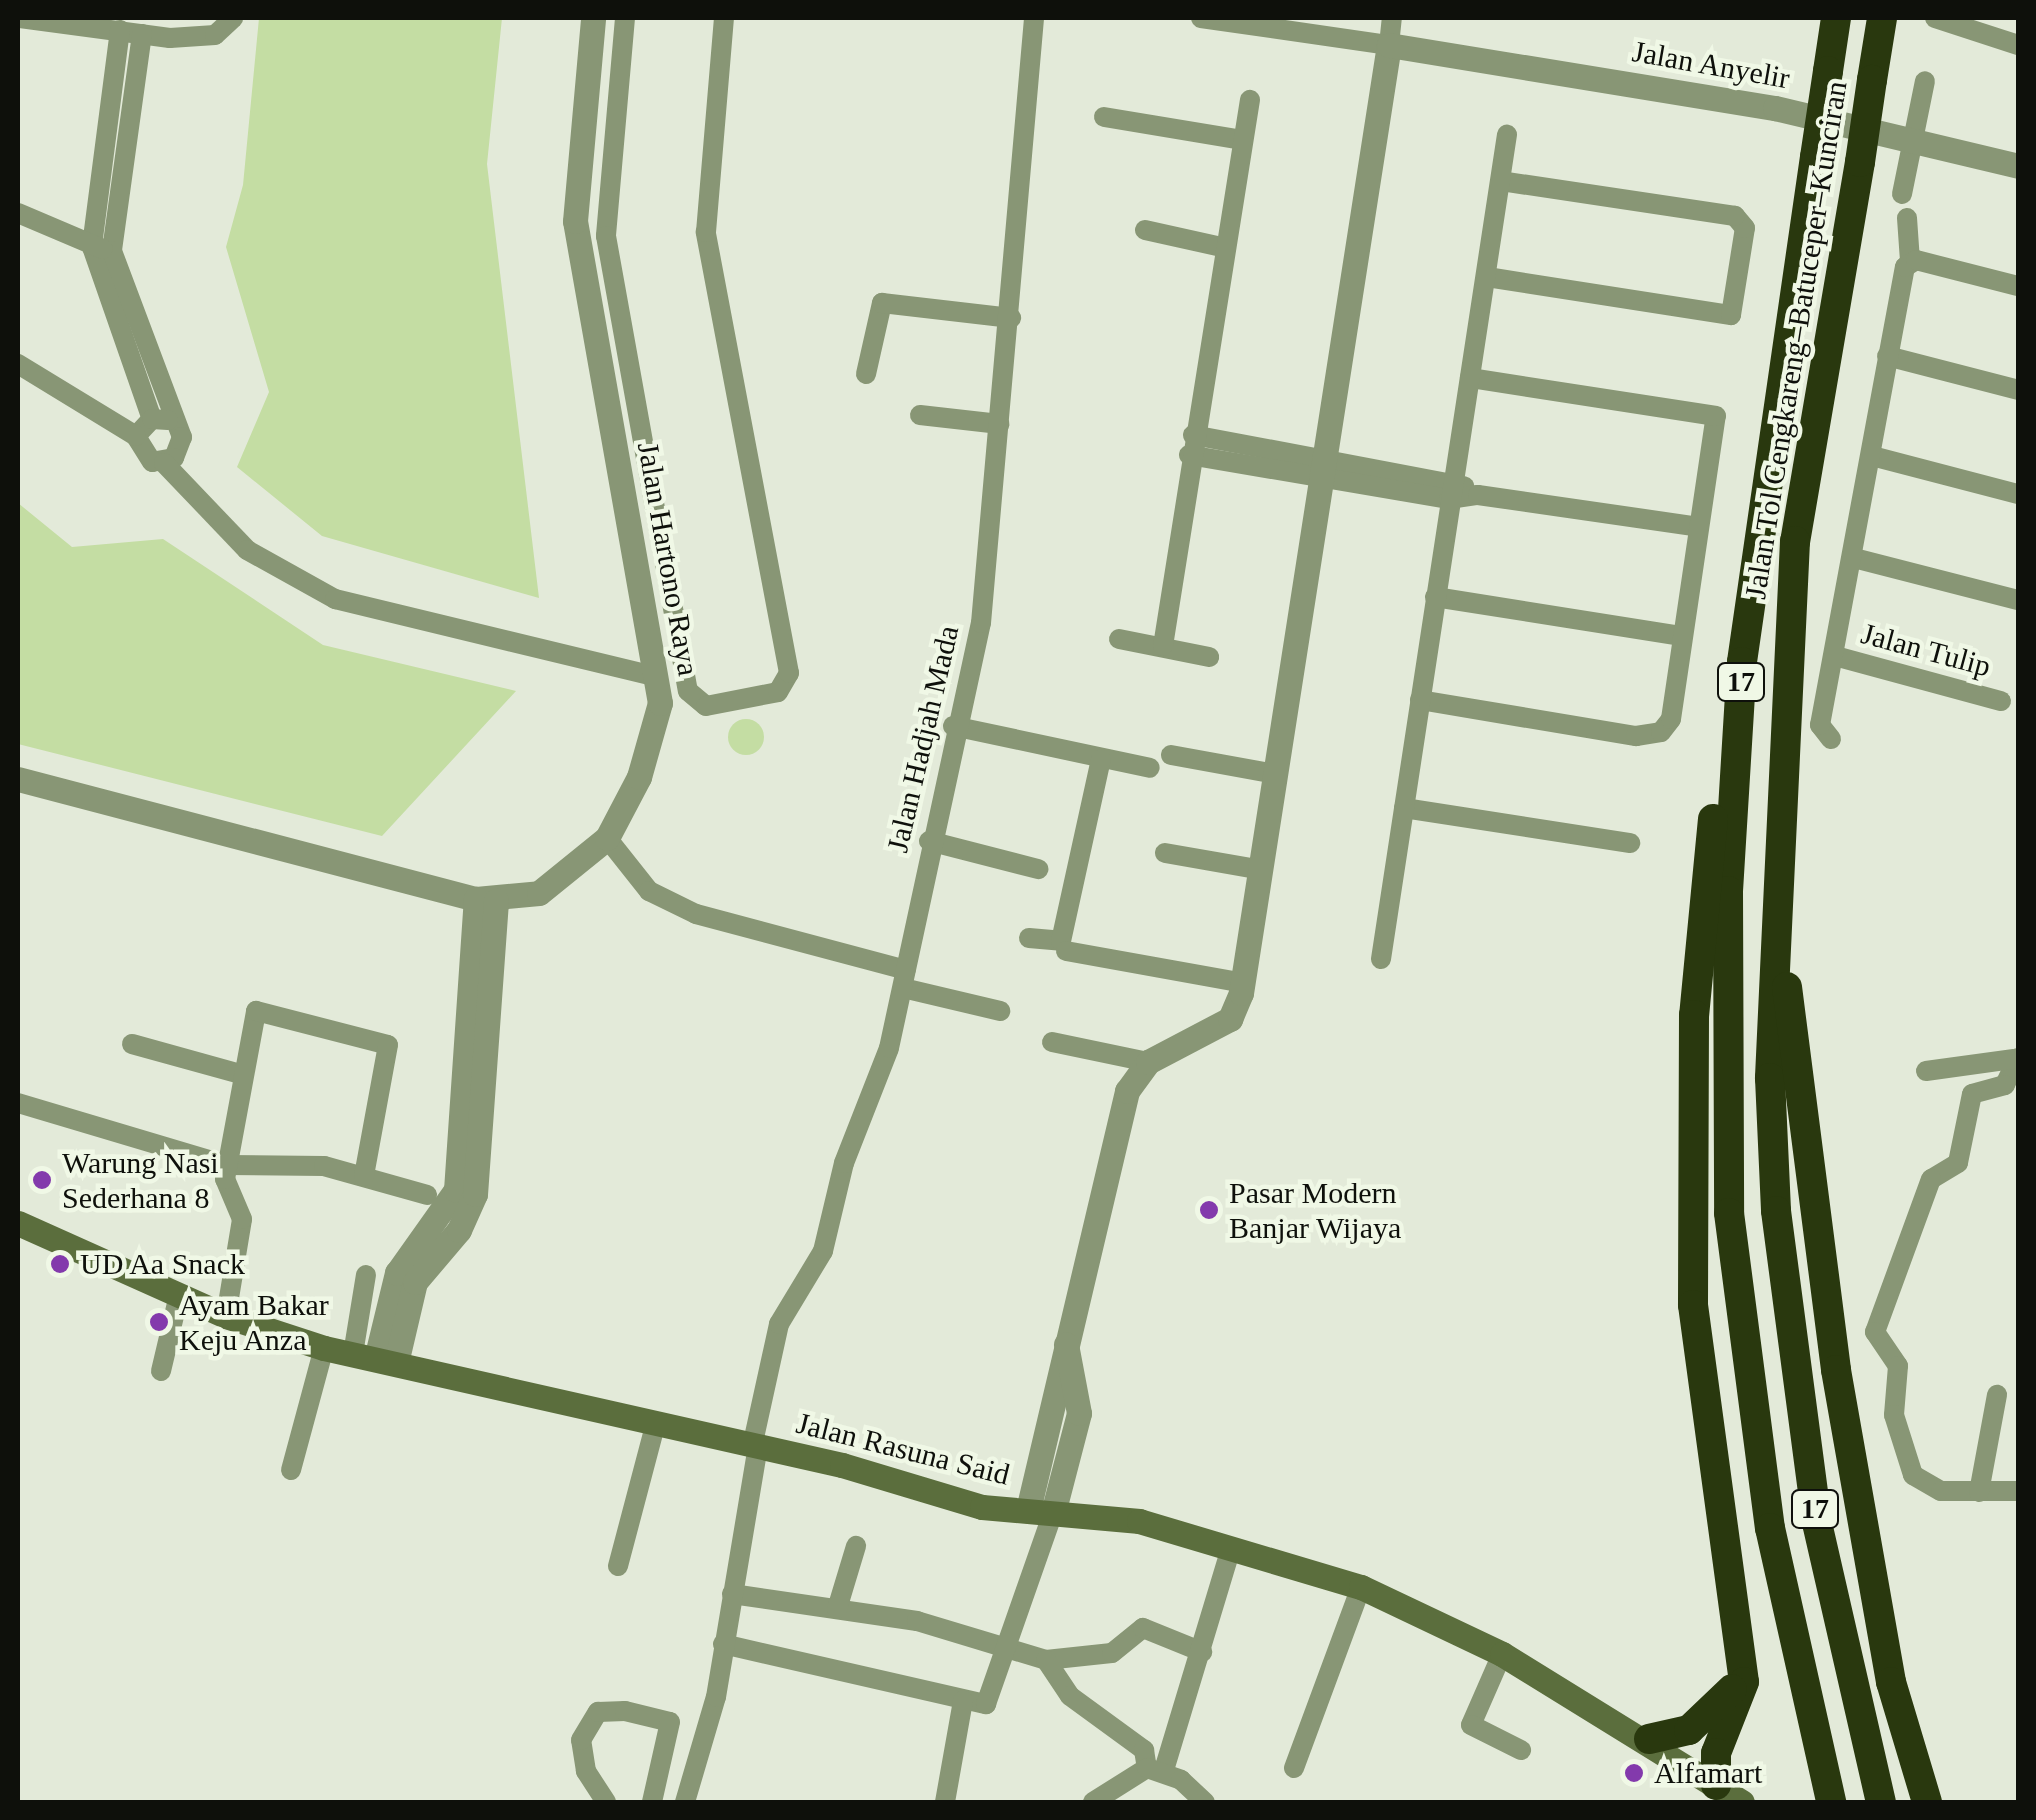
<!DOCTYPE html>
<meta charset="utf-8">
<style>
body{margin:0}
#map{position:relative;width:2036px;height:1820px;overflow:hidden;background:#e3ead9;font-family:"Times New Roman",serif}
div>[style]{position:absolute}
.green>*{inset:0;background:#c4dda3}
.round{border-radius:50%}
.minor>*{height:20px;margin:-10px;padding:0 10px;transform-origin:10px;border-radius:10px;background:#889675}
.tertiary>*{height:25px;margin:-12.5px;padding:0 12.5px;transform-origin:12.5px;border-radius:12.5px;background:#889675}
.secondary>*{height:25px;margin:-12.5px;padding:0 12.5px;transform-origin:12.5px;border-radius:12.5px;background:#5b6e3d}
.motorway>*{height:30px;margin:-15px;padding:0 15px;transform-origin:15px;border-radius:15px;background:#29380e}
.motorway-bridge>*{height:30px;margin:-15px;padding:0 15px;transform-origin:15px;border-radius:15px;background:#29380e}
.dots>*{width:28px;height:28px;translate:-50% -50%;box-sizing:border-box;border:5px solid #f0f8e6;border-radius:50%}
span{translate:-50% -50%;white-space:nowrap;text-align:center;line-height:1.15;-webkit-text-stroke:9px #f0f8e6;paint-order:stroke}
.shield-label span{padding:2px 8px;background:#f0f8e6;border:2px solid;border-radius:8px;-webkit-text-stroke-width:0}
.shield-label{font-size:28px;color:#0e100b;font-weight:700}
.street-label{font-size:30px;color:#0e100b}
.poi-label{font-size:30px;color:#0e100b}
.left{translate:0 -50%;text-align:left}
.frame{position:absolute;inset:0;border:20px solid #0e100b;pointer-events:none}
</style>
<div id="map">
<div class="green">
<i style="clip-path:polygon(259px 18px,502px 18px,487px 164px,539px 598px,322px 536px,237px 467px,269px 392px,226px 247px,243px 185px)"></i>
<i style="clip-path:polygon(18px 503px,72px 547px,163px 539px,323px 645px,516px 691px,382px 836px,18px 744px)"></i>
<i class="round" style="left:728px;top:719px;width:36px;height:36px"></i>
</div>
<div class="minor">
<i style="left:20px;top:18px;width:151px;rotate:7.6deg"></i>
<i style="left:170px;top:38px;width:45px;rotate:-3.8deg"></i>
<i style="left:215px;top:35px;width:25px;rotate:-43deg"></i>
<i style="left:625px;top:18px;width:219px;rotate:95deg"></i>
<i style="left:606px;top:236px;width:462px;rotate:79.8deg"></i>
<i style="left:688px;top:691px;width:23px;rotate:40deg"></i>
<i style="left:706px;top:706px;width:73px;rotate:-11deg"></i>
<i style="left:778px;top:692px;width:22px;rotate:-60deg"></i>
<i style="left:789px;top:673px;width:449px;rotate:-100.7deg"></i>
<i style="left:706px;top:232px;width:215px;rotate:-85.2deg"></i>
<i style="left:1201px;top:18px;width:190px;rotate:8.2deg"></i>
<i style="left:1389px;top:45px;width:27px;rotate:-84deg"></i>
<i style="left:1935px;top:18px;width:87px;rotate:18deg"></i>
<i style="left:120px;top:30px;width:219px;rotate:97.4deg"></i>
<i style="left:92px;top:247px;width:182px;rotate:70.8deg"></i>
<i style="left:142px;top:34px;width:219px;rotate:97.9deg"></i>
<i style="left:112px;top:251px;width:199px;rotate:69.4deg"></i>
<i style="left:182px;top:437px;width:22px;rotate:111deg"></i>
<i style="left:174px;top:458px;width:22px;rotate:170deg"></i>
<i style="left:152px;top:462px;width:31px;rotate:-122deg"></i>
<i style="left:136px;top:436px;width:23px;rotate:-47deg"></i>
<i style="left:152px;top:419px;width:16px;rotate:4deg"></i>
<i style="left:1104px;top:117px;width:141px;rotate:9.4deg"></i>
<i style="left:1902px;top:194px;width:115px;rotate:-78.5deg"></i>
<i style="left:18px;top:213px;width:92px;rotate:23deg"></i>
<i style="left:1907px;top:218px;width:43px;rotate:86deg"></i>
<i style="left:1145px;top:230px;width:83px;rotate:12.5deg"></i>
<i style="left:1487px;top:277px;width:247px;rotate:8.9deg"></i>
<i style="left:1731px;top:315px;width:88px;rotate:-80.9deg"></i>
<i style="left:1745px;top:228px;width:16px;rotate:-130deg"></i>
<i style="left:1735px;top:216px;width:236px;rotate:-171.5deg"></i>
<i style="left:1887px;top:356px;width:135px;rotate:14.5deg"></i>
<i style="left:18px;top:364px;width:138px;rotate:31.4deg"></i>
<i style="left:866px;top:374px;width:73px;rotate:-77.3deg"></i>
<i style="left:882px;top:303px;width:130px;rotate:6.6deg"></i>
<i style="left:920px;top:415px;width:80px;rotate:6.5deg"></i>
<i style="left:1193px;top:435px;width:276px;rotate:10.7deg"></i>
<i style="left:1189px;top:455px;width:264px;rotate:9.6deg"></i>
<i style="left:1449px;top:499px;width:29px;rotate:-8deg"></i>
<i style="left:1478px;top:495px;width:223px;rotate:8.2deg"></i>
<i style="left:1872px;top:456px;width:151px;rotate:14.6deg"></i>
<i style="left:164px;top:463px;width:120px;rotate:46.3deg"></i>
<i style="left:247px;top:550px;width:101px;rotate:29.1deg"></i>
<i style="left:335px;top:599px;width:331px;rotate:13.6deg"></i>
<i style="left:1854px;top:558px;width:169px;rotate:14.4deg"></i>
<i style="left:1435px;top:597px;width:250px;rotate:9deg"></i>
<i style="left:1119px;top:639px;width:92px;rotate:11.3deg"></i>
<i style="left:1163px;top:646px;width:553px;rotate:-80.95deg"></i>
<i style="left:1835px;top:656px;width:172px;rotate:15.2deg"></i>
<i style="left:1420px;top:700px;width:219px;rotate:9.5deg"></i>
<i style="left:1636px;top:736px;width:25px;rotate:-9deg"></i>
<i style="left:1661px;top:732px;width:16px;rotate:-52deg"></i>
<i style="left:1671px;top:719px;width:306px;rotate:-81.6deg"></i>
<i style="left:1716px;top:416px;width:249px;rotate:-171.2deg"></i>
<i style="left:953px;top:726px;width:201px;rotate:12deg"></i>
<i style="left:1831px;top:739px;width:18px;rotate:-128deg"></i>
<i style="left:1820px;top:725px;width:466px;rotate:-79.5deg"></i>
<i style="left:1905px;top:267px;width:13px;rotate:-32deg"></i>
<i style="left:1916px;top:260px;width:105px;rotate:14.3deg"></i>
<i style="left:1171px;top:755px;width:107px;rotate:10.3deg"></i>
<i style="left:1404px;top:808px;width:229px;rotate:8.8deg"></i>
<i style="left:607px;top:838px;width:68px;rotate:51.6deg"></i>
<i style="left:649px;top:891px;width:52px;rotate:26.1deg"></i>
<i style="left:696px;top:914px;width:217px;rotate:14.9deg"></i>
<i style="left:929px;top:841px;width:113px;rotate:14.4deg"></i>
<i style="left:1165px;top:853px;width:98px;rotate:9.9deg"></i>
<i style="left:1029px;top:938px;width:32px;rotate:5deg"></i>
<i style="left:1061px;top:941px;width:186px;rotate:-77.6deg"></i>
<i style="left:1066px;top:951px;width:180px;rotate:10.2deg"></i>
<i style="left:1381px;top:959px;width:834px;rotate:-81.31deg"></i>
<i style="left:903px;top:988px;width:100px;rotate:13.3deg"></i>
<i style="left:1052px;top:1042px;width:98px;rotate:11.8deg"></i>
<i style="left:132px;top:1044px;width:112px;rotate:15.5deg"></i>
<i style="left:2018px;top:1058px;width:30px;rotate:116deg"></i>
<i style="left:2005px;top:1085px;width:34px;rotate:165deg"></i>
<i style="left:1972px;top:1094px;width:70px;rotate:101.5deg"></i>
<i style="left:1958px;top:1163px;width:31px;rotate:149deg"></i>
<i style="left:1931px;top:1179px;width:163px;rotate:110.1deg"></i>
<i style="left:1875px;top:1332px;width:41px;rotate:55.9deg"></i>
<i style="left:1898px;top:1366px;width:49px;rotate:94.7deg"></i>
<i style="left:1894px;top:1415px;width:63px;rotate:72.4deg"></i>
<i style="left:1913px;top:1475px;width:32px;rotate:30deg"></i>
<i style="left:1941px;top:1491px;width:77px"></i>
<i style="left:1926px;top:1071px;width:87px;rotate:-7.9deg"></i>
<i style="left:18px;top:1103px;width:217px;rotate:16.6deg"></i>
<i style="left:226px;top:1165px;width:98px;rotate:0.6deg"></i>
<i style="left:324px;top:1166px;width:107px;rotate:15.7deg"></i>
<i style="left:226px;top:1316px;width:98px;rotate:-80.6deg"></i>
<i style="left:242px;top:1219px;width:43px;rotate:-113deg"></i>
<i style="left:225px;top:1179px;width:171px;rotate:-79.5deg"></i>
<i style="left:256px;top:1011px;width:136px;rotate:14.4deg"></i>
<i style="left:388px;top:1045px;width:133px;rotate:100.4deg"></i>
<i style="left:353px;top:1354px;width:80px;rotate:-80.7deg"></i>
<i style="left:161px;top:1371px;width:78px;rotate:-76.7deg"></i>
<i style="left:752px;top:1447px;width:126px;rotate:-77.6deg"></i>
<i style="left:779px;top:1324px;width:85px;rotate:-58.9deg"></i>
<i style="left:823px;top:1251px;width:90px;rotate:-76.6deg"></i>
<i style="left:844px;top:1163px;width:123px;rotate:-68.6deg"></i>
<i style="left:889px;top:1048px;width:435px;rotate:-77.8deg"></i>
<i style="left:981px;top:623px;width:607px;rotate:-84.99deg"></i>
<i style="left:291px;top:1470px;width:126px;rotate:-74.9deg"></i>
<i style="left:1979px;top:1492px;width:99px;rotate:-79.5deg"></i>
<i style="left:618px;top:1566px;width:145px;rotate:-75.2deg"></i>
<i style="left:732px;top:1594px;width:187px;rotate:8.3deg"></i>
<i style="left:917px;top:1621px;width:135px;rotate:16.8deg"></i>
<i style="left:1046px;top:1660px;width:66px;rotate:-6.1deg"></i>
<i style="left:1112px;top:1653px;width:40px;rotate:-39deg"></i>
<i style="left:1143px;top:1628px;width:64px;rotate:22.1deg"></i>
<i style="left:837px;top:1609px;width:66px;rotate:-73.2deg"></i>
<i style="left:723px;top:1644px;width:270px;rotate:12.9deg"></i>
<i style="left:986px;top:1704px;width:202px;rotate:-70.7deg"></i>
<i style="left:1502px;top:1654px;width:77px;rotate:113.6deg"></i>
<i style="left:1471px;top:1725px;width:56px;rotate:26.6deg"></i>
<i style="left:1046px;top:1660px;width:43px;rotate:56.3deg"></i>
<i style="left:1070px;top:1696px;width:92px;rotate:36.1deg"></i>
<i style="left:1144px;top:1750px;width:18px;rotate:81deg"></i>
<i style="left:1294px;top:1768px;width:193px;rotate:-69.7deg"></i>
<i style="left:1164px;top:1770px;width:232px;rotate:-73.2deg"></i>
<i style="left:606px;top:1802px;width:37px;rotate:-123deg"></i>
<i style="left:586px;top:1771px;width:31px;rotate:-99deg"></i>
<i style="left:581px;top:1740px;width:33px;rotate:-59deg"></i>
<i style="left:598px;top:1712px;width:27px;rotate:-2deg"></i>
<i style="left:625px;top:1711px;width:46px;rotate:13.7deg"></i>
<i style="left:670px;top:1722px;width:82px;rotate:102.7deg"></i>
<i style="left:685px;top:1802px;width:109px;rotate:-73.6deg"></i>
<i style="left:716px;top:1697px;width:254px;rotate:-80.5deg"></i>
<i style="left:945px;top:1802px;width:103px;rotate:-79.9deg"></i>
<i style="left:1093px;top:1802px;width:64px;rotate:-32.2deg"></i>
<i style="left:1147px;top:1768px;width:36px;rotate:19deg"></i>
<i style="left:1181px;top:1780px;width:33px;rotate:43deg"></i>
</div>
<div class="tertiary">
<i style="left:18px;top:779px;width:473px;rotate:14.7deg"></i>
<i style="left:476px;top:899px;width:63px;rotate:-5.4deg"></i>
<i style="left:539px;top:893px;width:87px;rotate:-39deg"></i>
<i style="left:607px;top:838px;width:69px;rotate:-62.3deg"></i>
<i style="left:639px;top:777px;width:77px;rotate:-74.2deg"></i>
<i style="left:660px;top:703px;width:489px;rotate:-100deg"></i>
<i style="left:575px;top:221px;width:204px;rotate:-84.9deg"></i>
<i style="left:376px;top:1359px;width:89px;rotate:-76.3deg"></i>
<i style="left:397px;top:1273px;width:102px;rotate:-54.6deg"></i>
<i style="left:456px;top:1190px;width:292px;rotate:-86.1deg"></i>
<i style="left:396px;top:1363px;width:83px;rotate:-76.8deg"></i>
<i style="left:415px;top:1282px;width:68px;rotate:-49.8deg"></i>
<i style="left:459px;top:1230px;width:39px;rotate:-66deg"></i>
<i style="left:475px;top:1194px;width:294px;rotate:-85.9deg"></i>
<i style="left:1028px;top:1510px;width:431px;rotate:-76.7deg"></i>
<i style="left:1127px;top:1091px;width:36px;rotate:-54deg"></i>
<i style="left:1148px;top:1062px;width:93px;rotate:-27.7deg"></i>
<i style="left:1230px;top:1019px;width:28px;rotate:-67deg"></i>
<i style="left:1241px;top:993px;width:959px;rotate:-81.13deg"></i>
<i style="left:1389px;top:45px;width:391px;rotate:9.3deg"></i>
<i style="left:1775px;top:108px;width:250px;rotate:13.4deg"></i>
<i style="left:1053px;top:1513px;width:103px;rotate:-75.4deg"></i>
<i style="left:1079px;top:1413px;width:70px;rotate:-100.7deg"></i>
</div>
<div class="secondary">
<i style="left:18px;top:1223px;width:228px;rotate:24.1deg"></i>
<i style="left:226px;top:1316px;width:103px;rotate:18.1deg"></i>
<i style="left:324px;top:1348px;width:531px;rotate:12.73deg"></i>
<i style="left:842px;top:1465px;width:146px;rotate:16.7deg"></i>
<i style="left:982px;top:1507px;width:158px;rotate:5.1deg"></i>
<i style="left:1139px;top:1521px;width:232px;rotate:16.6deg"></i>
<i style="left:1361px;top:1587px;width:156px;rotate:25.4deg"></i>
<i style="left:1502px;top:1654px;width:282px;rotate:31.7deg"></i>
</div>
<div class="motorway">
<i style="left:1828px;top:71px;width:54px;rotate:-81.4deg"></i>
<i style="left:1872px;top:80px;width:63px;rotate:-80.8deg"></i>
<i style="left:1815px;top:157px;width:510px;rotate:98.23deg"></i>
<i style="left:1742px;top:662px;width:229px;rotate:93.5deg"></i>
<i style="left:1728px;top:891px;width:322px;rotate:89.8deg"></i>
<i style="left:1729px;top:1213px;width:318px;rotate:82.6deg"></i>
<i style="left:1770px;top:1528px;width:281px;rotate:77.4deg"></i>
<i style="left:1860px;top:162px;width:385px;rotate:99.7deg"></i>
<i style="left:1795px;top:541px;width:538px;rotate:92.67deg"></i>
<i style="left:1770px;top:1078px;width:133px;rotate:87.4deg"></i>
<i style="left:1776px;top:1211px;width:315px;rotate:82.5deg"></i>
<i style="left:1817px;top:1523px;width:286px;rotate:77.1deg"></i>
<i style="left:1713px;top:819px;width:197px;rotate:95.5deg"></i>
<i style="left:1694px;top:1015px;width:290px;rotate:90.2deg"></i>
<i style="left:1693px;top:1305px;width:380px;rotate:82.3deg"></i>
<i style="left:1744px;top:1682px;width:76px;rotate:111.5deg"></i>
<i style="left:1716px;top:1753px;width:32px;rotate:90deg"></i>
<i style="left:1787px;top:987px;width:386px;rotate:82.7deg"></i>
<i style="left:1836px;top:1370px;width:317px;rotate:80deg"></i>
<i style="left:1891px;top:1682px;width:125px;rotate:73.3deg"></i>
<i style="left:1649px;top:1739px;width:41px;rotate:-12.7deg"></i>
<i style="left:1689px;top:1730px;width:59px;rotate:-43.6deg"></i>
</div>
<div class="motorway-bridge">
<i style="left:1815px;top:157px;width:87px;rotate:-81.4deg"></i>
<i style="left:1860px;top:162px;width:83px;rotate:-81.7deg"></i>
</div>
<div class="dots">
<i style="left:42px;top:1180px;background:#833aac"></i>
<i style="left:1209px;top:1210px;background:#833aac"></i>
<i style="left:60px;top:1264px;background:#833aac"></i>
<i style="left:159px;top:1322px;background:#833aac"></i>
<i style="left:1634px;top:1773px;background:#833aac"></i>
</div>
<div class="shield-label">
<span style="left:1741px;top:682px">17</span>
<span style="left:1815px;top:1509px">17</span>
</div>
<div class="street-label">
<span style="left:1711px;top:65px;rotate:10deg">Jalan Anyelir</span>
<span style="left:1796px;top:340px;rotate:-81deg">Jalan Tol Cengkareng–Batuceper–Kunciran</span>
<span style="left:668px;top:559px;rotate:80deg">Jalan Hartono Raya</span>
<span style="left:1926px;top:650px;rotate:15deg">Jalan Tulip</span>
<span style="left:923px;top:739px;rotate:-77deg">Jalan Hadjah Mada</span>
<span style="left:903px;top:1449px;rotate:14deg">Jalan Rasuna Said</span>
</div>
<div class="poi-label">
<span class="left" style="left:62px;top:1180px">Warung Nasi<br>Sederhana 8</span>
<span class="left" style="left:1229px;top:1210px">Pasar Modern<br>Banjar Wijaya</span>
<span class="left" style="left:80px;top:1264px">UD Aa Snack</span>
<span class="left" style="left:179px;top:1322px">Ayam Bakar<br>Keju Anza</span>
<span class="left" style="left:1654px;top:1773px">Alfamart</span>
</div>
<div class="frame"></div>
</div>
